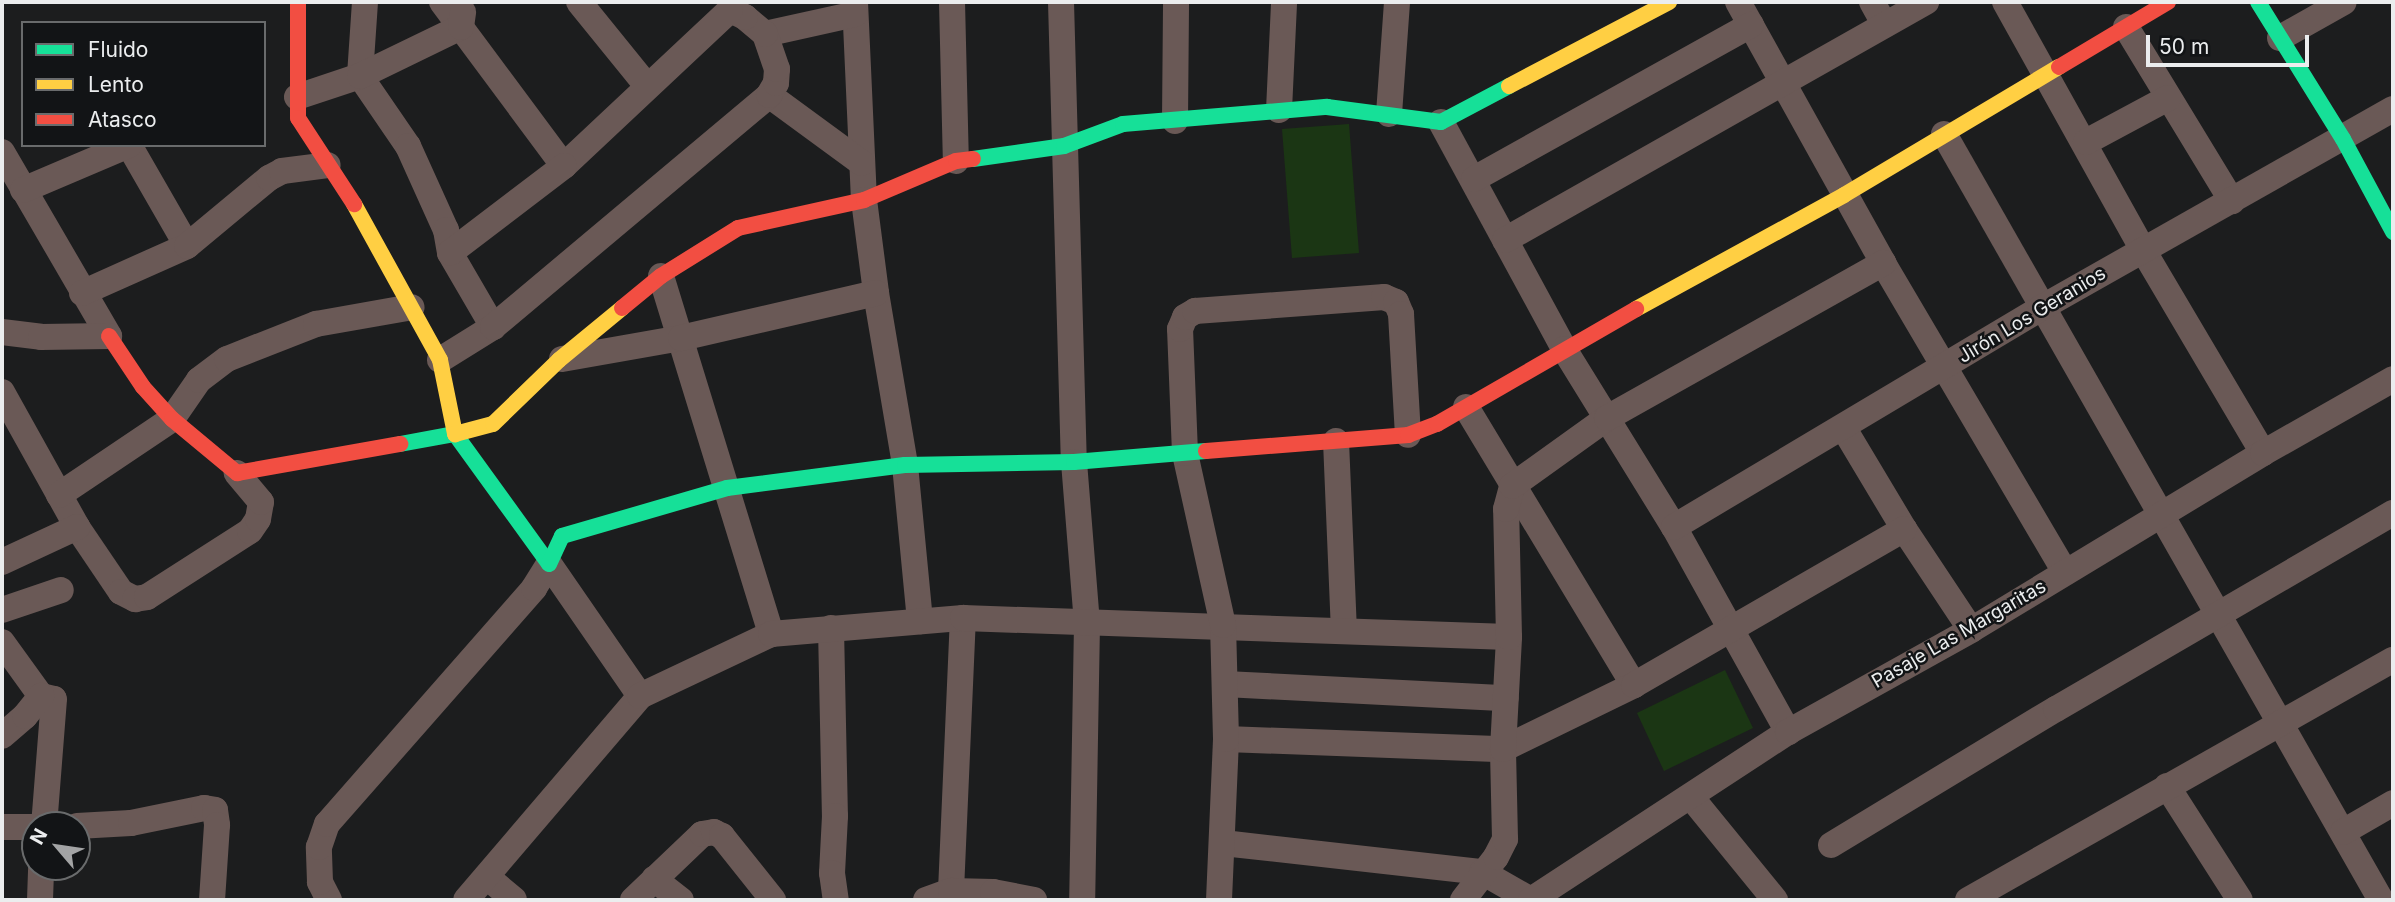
<!DOCTYPE html>
<meta charset="utf-8">
<style>
body{margin:0}
#map{position:relative;width:2395px;height:902px;overflow:hidden;background:#1c1d1e;font-family:Inter,sans-serif}
div>[style]{position:absolute}
.green>*{inset:0;background:#1b3614}
.street>*{height:26px;margin:-13px;padding:0 13px;transform-origin:13px;border-radius:13px;background:#6a5956}
.fast>*{height:16px;margin:-8px;padding:0 8px;transform-origin:8px;border-radius:8px;background:#16e098}
.slow>*{height:16px;margin:-8px;padding:0 8px;transform-origin:8px;border-radius:8px;background:#ffcf43}
.jam>*{height:16px;margin:-8px;padding:0 8px;transform-origin:8px;border-radius:8px;background:#f24e42}
span{translate:-50% -50%;white-space:nowrap;text-align:center;line-height:1.15;-webkit-text-stroke:5px #121416;paint-order:stroke}
.street-label{font-size:19px;color:#ebedee}
.frame{position:absolute;inset:0;border:4px solid #ebedee;pointer-events:none}
.legend{position:absolute;left:21px;top:21px;width:245px;height:126px;box-sizing:border-box;background:#121416;border:2px solid #696b6c;margin:0;padding:9px 12px;list-style:none;font-size:21px;color:#ebedee}
.legend li{display:flex;align-items:center;gap:14px;height:35px}
.legend b{width:35px;border:2px solid #696b6c}
.north{position:absolute;left:21px;top:811px;width:70px;height:70px;box-sizing:border-box;background:#121416;border:2px solid #696b6c;border-radius:50%;rotate:299deg;font-size:19px;font-weight:700;line-height:28px;text-align:center;color:#ebedee}
.north::after{content:'';display:block;margin:auto;width:24px;height:32px;background:#a3a4a5;clip-path:polygon(50% 0,100% 100%,50% 72%,0 100%)}
.scale{position:absolute;left:2146px;top:35px;width:163px;height:32px;box-sizing:border-box;border:4px solid #ebedee;border-top:0;padding-left:9px;font-size:21px;line-height:24px;white-space:nowrap;color:#ebedee;-webkit-text-stroke:5px #121416;paint-order:stroke}
</style>
<div id="map">
<div class="green">
<i style="clip-path:polygon(1349px 124px,1359px 253px,1292px 258px,1282px 129px)"></i>
<i style="clip-path:polygon(1725px 670px,1753px 728px,1664px 771px,1637px 713px)"></i>
</div>
<div class="street">
<i style="left:365px;top:2px;width:74px;rotate:93.9deg"></i>
<i style="left:360px;top:76px;width:85px;rotate:55.6deg"></i>
<i style="left:408px;top:146px;width:92px;rotate:65.7deg"></i>
<i style="left:446px;top:230px;width:23px;rotate:80deg"></i>
<i style="left:450px;top:253px;width:86px;rotate:59.8deg"></i>
<i style="left:442px;top:2px;width:204px;rotate:53.4deg"></i>
<i style="left:579px;top:2px;width:108px;rotate:51deg"></i>
<i style="left:855px;top:2px;width:198px;rotate:87.4deg"></i>
<i style="left:864px;top:200px;width:94px;rotate:82.6deg"></i>
<i style="left:876px;top:293px;width:174px;rotate:80.4deg"></i>
<i style="left:905px;top:465px;width:157px;rotate:84.5deg"></i>
<i style="left:952px;top:2px;width:159px;rotate:88.6deg"></i>
<i style="left:1061px;top:2px;width:460px;rotate:88.4deg"></i>
<i style="left:1074px;top:462px;width:163px;rotate:85.4deg"></i>
<i style="left:1087px;top:624px;width:276px;rotate:91deg"></i>
<i style="left:1738px;top:2px;width:299px;rotate:60.9deg"></i>
<i style="left:1883px;top:263px;width:359px;rotate:59.5deg"></i>
<i style="left:1872px;top:2px;width:26px;rotate:61deg"></i>
<i style="left:2005px;top:2px;width:284px;rotate:60.9deg"></i>
<i style="left:2143px;top:250px;width:236px;rotate:59.4deg"></i>
<i style="left:2126px;top:27px;width:204px;rotate:58.7deg"></i>
<i style="left:765px;top:34px;width:92px;rotate:-12.5deg"></i>
<i style="left:2280px;top:38px;width:73px;rotate:-29.4deg"></i>
<i style="left:769px;top:95px;width:115px;rotate:36.2deg"></i>
<i style="left:297px;top:97px;width:66px;rotate:-18.4deg"></i>
<i style="left:360px;top:76px;width:112px;rotate:-25.9deg"></i>
<i style="left:461px;top:27px;width:15px;rotate:-82deg"></i>
<i style="left:1279px;top:110px;width:108px;rotate:-87.3deg"></i>
<i style="left:1389px;top:114px;width:112px;rotate:-85.9deg"></i>
<i style="left:1175px;top:121px;width:119px;rotate:-89.5deg"></i>
<i style="left:1441px;top:122px;width:258px;rotate:61.5deg"></i>
<i style="left:1564px;top:349px;width:209px;rotate:58.3deg"></i>
<i style="left:1674px;top:527px;width:235px;rotate:60.9deg"></i>
<i style="left:1944px;top:134px;width:882px;rotate:60.3deg"></i>
<i style="left:2086px;top:142px;width:93px;rotate:-28.2deg"></i>
<i style="left:129px;top:145px;width:116px;rotate:60.1deg"></i>
<i style="left:2px;top:152px;width:213px;rotate:59.8deg"></i>
<i style="left:1474px;top:179px;width:317px;rotate:-29.1deg"></i>
<i style="left:23px;top:190px;width:115px;rotate:-23deg"></i>
<i style="left:1505px;top:240px;width:484px;rotate:-29.5deg"></i>
<i style="left:661px;top:276px;width:375px;rotate:72.9deg"></i>
<i style="left:82px;top:293px;width:115px;rotate:-24.1deg"></i>
<i style="left:187px;top:246px;width:107px;rotate:-39.7deg"></i>
<i style="left:269px;top:178px;width:15px;rotate:-28deg"></i>
<i style="left:282px;top:171px;width:46px;rotate:-7.4deg"></i>
<i style="left:2px;top:332px;width:39px;rotate:7deg"></i>
<i style="left:41px;top:337px;width:68px;rotate:-0.8deg"></i>
<i style="left:562px;top:359px;width:121px;rotate:-10deg"></i>
<i style="left:681px;top:338px;width:200px;rotate:-13deg"></i>
<i style="left:440px;top:360px;width:62px;rotate:-31.9deg"></i>
<i style="left:493px;top:327px;width:361px;rotate:-40deg"></i>
<i style="left:769px;top:95px;width:14px;rotate:-60deg"></i>
<i style="left:776px;top:83px;width:14px;rotate:-86deg"></i>
<i style="left:777px;top:69px;width:37px;rotate:-109deg"></i>
<i style="left:765px;top:34px;width:26px;rotate:-140deg"></i>
<i style="left:745px;top:17px;width:17px;rotate:-155deg"></i>
<i style="left:730px;top:10px;width:228px;rotate:136.8deg"></i>
<i style="left:564px;top:166px;width:143px;rotate:142.7deg"></i>
<i style="left:2px;top:392px;width:154px;rotate:60.9deg"></i>
<i style="left:77px;top:527px;width:78px;rotate:55.9deg"></i>
<i style="left:121px;top:592px;width:16px;rotate:27deg"></i>
<i style="left:135px;top:599px;width:12px;rotate:-9deg"></i>
<i style="left:147px;top:597px;width:122px;rotate:-32.7deg"></i>
<i style="left:250px;top:531px;width:14px;rotate:-56deg"></i>
<i style="left:258px;top:519px;width:17px;rotate:-80deg"></i>
<i style="left:261px;top:502px;width:38px;rotate:-130deg"></i>
<i style="left:1466px;top:407px;width:325px;rotate:58.9deg"></i>
<i style="left:1843px;top:427px;width:119px;rotate:59.1deg"></i>
<i style="left:1904px;top:529px;width:121px;rotate:56.4deg"></i>
<i style="left:1336px;top:441px;width:189px;rotate:87.6deg"></i>
<i style="left:59px;top:495px;width:136px;rotate:-33.9deg"></i>
<i style="left:172px;top:419px;width:47px;rotate:-55.3deg"></i>
<i style="left:199px;top:380px;width:35px;rotate:-37deg"></i>
<i style="left:227px;top:359px;width:96px;rotate:-21.5deg"></i>
<i style="left:316px;top:324px;width:97px;rotate:-10deg"></i>
<i style="left:1674px;top:527px;width:427px;rotate:-30.8deg"></i>
<i style="left:2041px;top:308px;width:404px;rotate:-29.5deg"></i>
<i style="left:2px;top:562px;width:83px;rotate:-25deg"></i>
<i style="left:2px;top:610px;width:62px;rotate:-18.7deg"></i>
<i style="left:831px;top:628px;width:188px;rotate:88.8deg"></i>
<i style="left:835px;top:816px;width:57px;rotate:93deg"></i>
<i style="left:832px;top:873px;width:27px;rotate:82deg"></i>
<i style="left:2px;top:642px;width:67px;rotate:54.2deg"></i>
<i style="left:41px;top:696px;width:13px;rotate:13deg"></i>
<i style="left:54px;top:699px;width:126px;rotate:94.5deg"></i>
<i style="left:1225px;top:684px;width:281px;rotate:2.9deg"></i>
<i style="left:2px;top:736px;width:30px;rotate:-41deg"></i>
<i style="left:25px;top:716px;width:26px;rotate:-51deg"></i>
<i style="left:1226px;top:739px;width:277px;rotate:2.1deg"></i>
<i style="left:1503px;top:749px;width:146px;rotate:-26deg"></i>
<i style="left:1634px;top:685px;width:312px;rotate:-30deg"></i>
<i style="left:2167px;top:786px;width:135px;rotate:57.4deg"></i>
<i style="left:1691px;top:797px;width:133px;rotate:50.8deg"></i>
<i style="left:77px;top:826px;width:54px;rotate:-3.2deg"></i>
<i style="left:131px;top:823px;width:75px;rotate:-11.6deg"></i>
<i style="left:204px;top:808px;width:11px;rotate:10deg"></i>
<i style="left:215px;top:810px;width:15px;rotate:82deg"></i>
<i style="left:217px;top:825px;width:75px;rotate:93.8deg"></i>
<i style="left:2px;top:827px;width:33px"></i>
<i style="left:2343px;top:832px;width:58px;rotate:-30.1deg"></i>
<i style="left:1223px;top:843px;width:261px;rotate:6.4deg"></i>
<i style="left:1482px;top:872px;width:56px;rotate:29.7deg"></i>
<i style="left:1531px;top:900px;width:307px;rotate:-33.2deg"></i>
<i style="left:1788px;top:732px;width:210px;rotate:-29.1deg"></i>
<i style="left:1971px;top:630px;width:341px;rotate:-31.2deg"></i>
<i style="left:2263px;top:453px;width:150px;rotate:-29.6deg"></i>
<i style="left:1831px;top:845px;width:263px;rotate:-31.2deg"></i>
<i style="left:2056px;top:709px;width:390px;rotate:-30.2deg"></i>
<i style="left:487px;top:877px;width:35px;rotate:40deg"></i>
<i style="left:654px;top:879px;width:34px;rotate:38deg"></i>
<i style="left:951px;top:891px;width:273px;rotate:-87.5deg"></i>
<i style="left:40px;top:900px;width:33px;rotate:-88deg"></i>
<i style="left:329px;top:900px;width:20px;rotate:-117deg"></i>
<i style="left:320px;top:882px;width:35px;rotate:-92deg"></i>
<i style="left:319px;top:847px;width:24px;rotate:-71deg"></i>
<i style="left:327px;top:824px;width:314px;rotate:-48.7deg"></i>
<i style="left:534px;top:588px;width:28px;rotate:-58deg"></i>
<i style="left:549px;top:564px;width:160px;rotate:55.4deg"></i>
<i style="left:466px;top:900px;width:268px;rotate:-49.5deg"></i>
<i style="left:640px;top:696px;width:145px;rotate:-25.3deg"></i>
<i style="left:771px;top:634px;width:193px;rotate:-4.8deg"></i>
<i style="left:963px;top:618px;width:546px;rotate:1.99deg"></i>
<i style="left:633px;top:900px;width:95px;rotate:-43.7deg"></i>
<i style="left:702px;top:834px;width:12px;rotate:-9deg"></i>
<i style="left:714px;top:832px;width:9px;rotate:27deg"></i>
<i style="left:722px;top:836px;width:82px;rotate:51.4deg"></i>
<i style="left:926px;top:900px;width:27px;rotate:-20deg"></i>
<i style="left:951px;top:891px;width:42px;rotate:1.4deg"></i>
<i style="left:993px;top:892px;width:42px;rotate:11deg"></i>
<i style="left:1219px;top:900px;width:161px;rotate:-87.5deg"></i>
<i style="left:1226px;top:739px;width:114px;rotate:-91.5deg"></i>
<i style="left:1223px;top:625px;width:176px;rotate:-102.5deg"></i>
<i style="left:1185px;top:453px;width:124px;rotate:-92.3deg"></i>
<i style="left:1180px;top:329px;width:13px;rotate:-67deg"></i>
<i style="left:1185px;top:317px;width:12px;rotate:-31deg"></i>
<i style="left:1195px;top:311px;width:190px;rotate:-4.2deg"></i>
<i style="left:1384px;top:297px;width:13px;rotate:23deg"></i>
<i style="left:1396px;top:302px;width:13px;rotate:67deg"></i>
<i style="left:1401px;top:314px;width:121px;rotate:86.7deg"></i>
<i style="left:1463px;top:900px;width:54px;rotate:-52.5deg"></i>
<i style="left:1496px;top:857px;width:20px;rotate:-63deg"></i>
<i style="left:1505px;top:839px;width:90px;rotate:-91.3deg"></i>
<i style="left:1503px;top:749px;width:112px;rotate:-86.9deg"></i>
<i style="left:1509px;top:637px;width:128px;rotate:-91.3deg"></i>
<i style="left:1506px;top:509px;width:24px;rotate:-75deg"></i>
<i style="left:1512px;top:486px;width:117px;rotate:-35.6deg"></i>
<i style="left:1607px;top:418px;width:317px;rotate:-29.3deg"></i>
<i style="left:1968px;top:900px;width:488px;rotate:-29.5deg"></i>
</div>
<div class="fast">
<i style="left:2258px;top:2px;width:161px;rotate:58.2deg"></i>
<i style="left:2343px;top:139px;width:106px;rotate:61.7deg"></i>
<i style="left:973px;top:159px;width:92px;rotate:-8.1deg"></i>
<i style="left:1064px;top:146px;width:63px;rotate:-20.4deg"></i>
<i style="left:1123px;top:124px;width:205px;rotate:-4.8deg"></i>
<i style="left:1327px;top:107px;width:115px;rotate:7.5deg"></i>
<i style="left:1441px;top:122px;width:77px;rotate:-27.9deg"></i>
<i style="left:400px;top:444px;width:56px;rotate:-10.3deg"></i>
<i style="left:455px;top:434px;width:160px;rotate:54.1deg"></i>
<i style="left:549px;top:564px;width:31px;rotate:-65deg"></i>
<i style="left:562px;top:536px;width:172px;rotate:-16.2deg"></i>
<i style="left:727px;top:488px;width:179px;rotate:-7.4deg"></i>
<i style="left:905px;top:465px;width:169px;rotate:-1deg"></i>
<i style="left:1074px;top:462px;width:132px;rotate:-4.8deg"></i>
</div>
<div class="slow">
<i style="left:1509px;top:86px;width:181px;rotate:-27.7deg"></i>
<i style="left:354px;top:204px;width:178px;rotate:61.1deg"></i>
<i style="left:440px;top:360px;width:76px;rotate:78.5deg"></i>
<i style="left:455px;top:434px;width:39px;rotate:-15deg"></i>
<i style="left:493px;top:424px;width:92px;rotate:-44.1deg"></i>
<i style="left:559px;top:360px;width:82px;rotate:-39.5deg"></i>
<i style="left:1636px;top:309px;width:237px;rotate:-28.7deg"></i>
<i style="left:1844px;top:195px;width:250px;rotate:-30.8deg"></i>
</div>
<div class="jam">
<i style="left:298px;top:2px;width:116px;rotate:90deg"></i>
<i style="left:298px;top:118px;width:103px;rotate:56.9deg"></i>
<i style="left:2059px;top:67px;width:127px;rotate:-30.8deg"></i>
<i style="left:622px;top:308px;width:50px;rotate:-39.4deg"></i>
<i style="left:661px;top:276px;width:91px;rotate:-31.9deg"></i>
<i style="left:738px;top:228px;width:129px;rotate:-12.5deg"></i>
<i style="left:864px;top:200px;width:100px;rotate:-23deg"></i>
<i style="left:956px;top:161px;width:17px;rotate:-7deg"></i>
<i style="left:109px;top:336px;width:61px;rotate:56.3deg"></i>
<i style="left:143px;top:387px;width:43px;rotate:47.8deg"></i>
<i style="left:172px;top:419px;width:85px;rotate:39.7deg"></i>
<i style="left:237px;top:473px;width:166px;rotate:-10.1deg"></i>
<i style="left:1206px;top:451px;width:203px;rotate:-4.5deg"></i>
<i style="left:1408px;top:435px;width:31px;rotate:-21deg"></i>
<i style="left:1437px;top:424px;width:230px;rotate:-30deg"></i>
</div>
<div class="street-label">
<span style="left:2032px;top:315px;rotate:-31deg">Jirón Los Geranios</span>
<span style="left:1959px;top:634px;rotate:-30deg">Pasaje Las Margaritas</span>
</div>
<div class="frame"></div>
<ul class="legend">
<li><b style="height:9px;background:#16e098"></b>Fluido</li>
<li><b style="height:9px;background:#ffcf43"></b>Lento</li>
<li><b style="height:9px;background:#f24e42"></b>Atasco</li>
</ul>
<div class="north">N</div>
<div class="scale">50 m</div>
</div>
